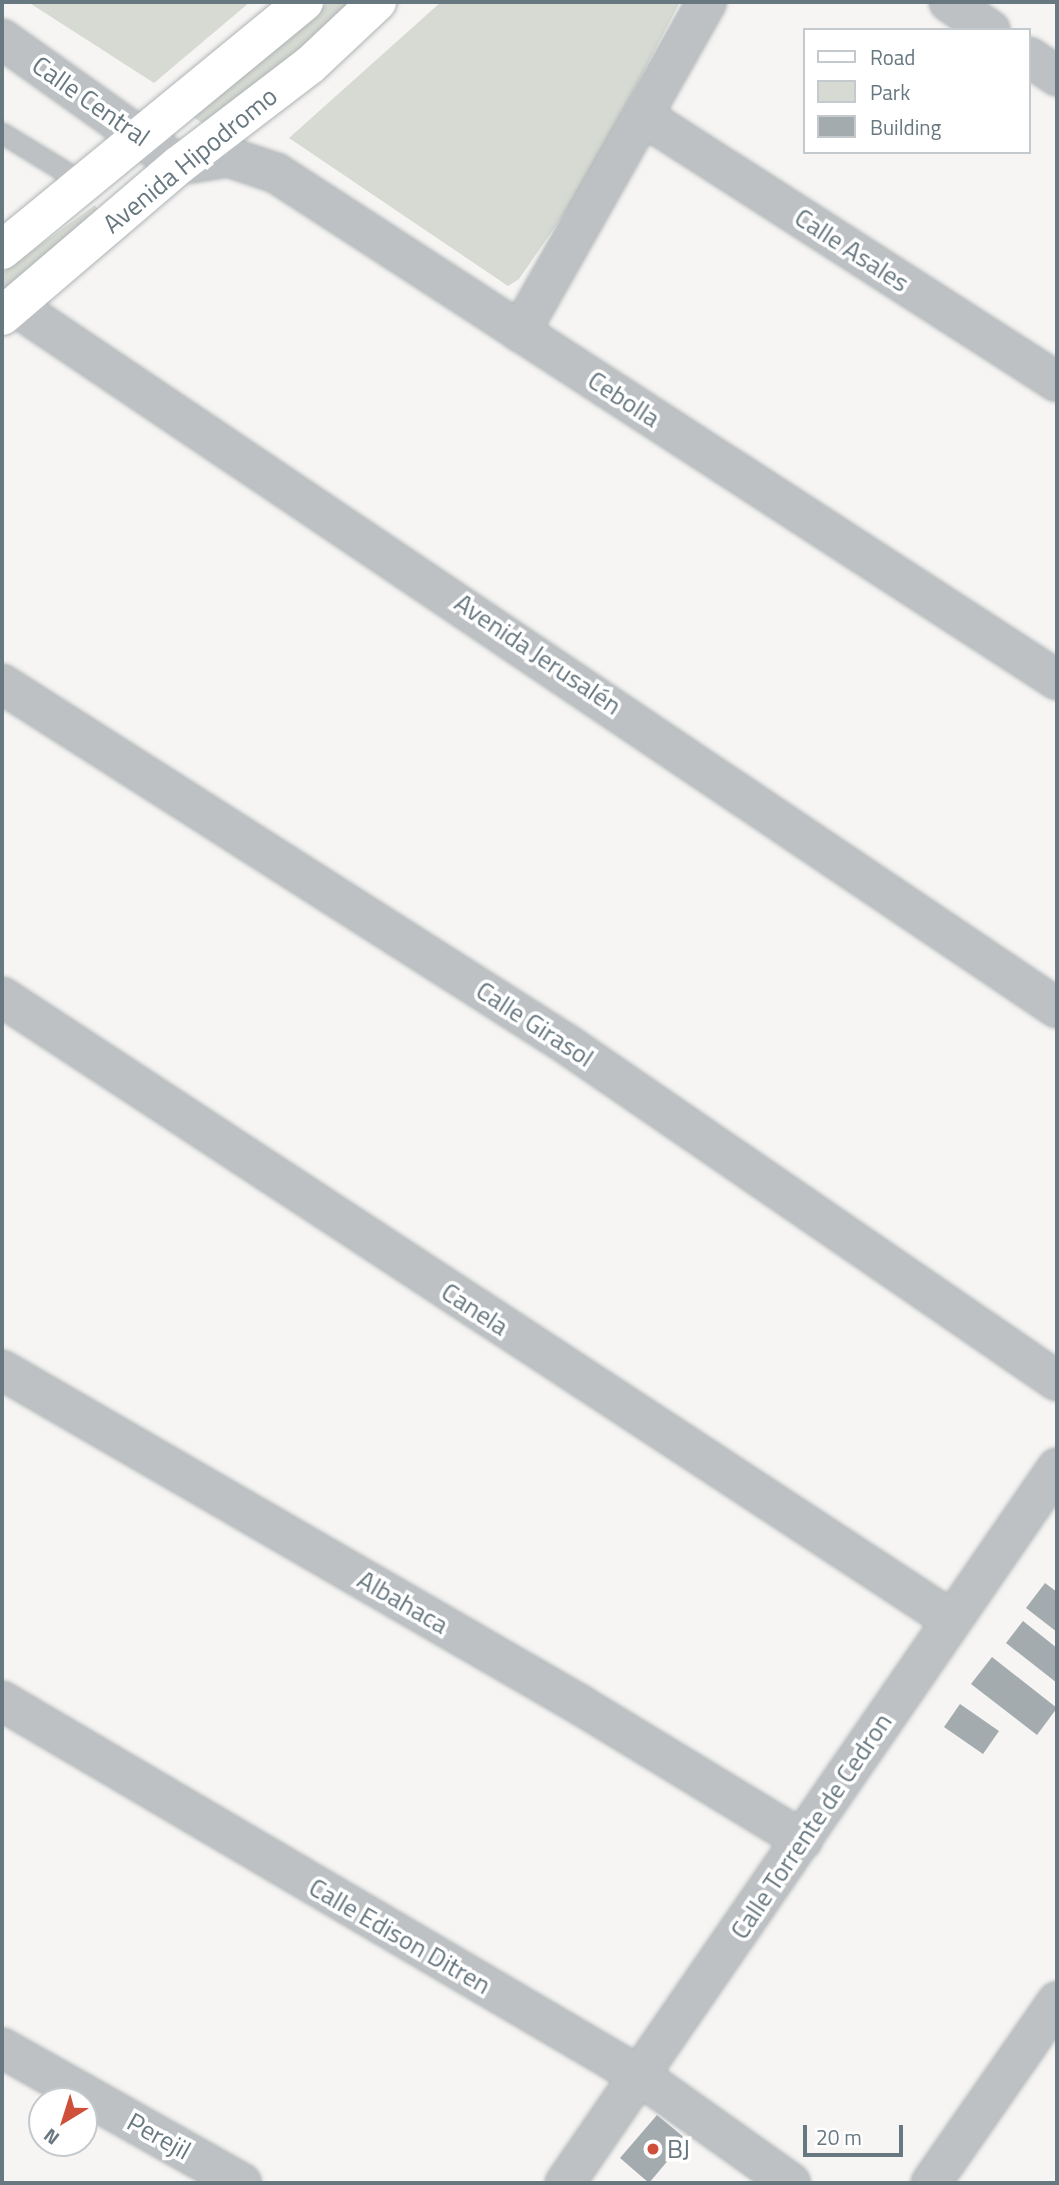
<!DOCTYPE html>
<meta charset="utf-8">
<style>
body{margin:0}
#map{position:relative;width:1059px;height:2185px;overflow:hidden;background:#f6f5f3;font-family:"Titillium Web",sans-serif}
div>[style]{position:absolute}
.green>*{inset:0;background:#d6dad2}
.building>*{inset:0;background:#a3abaf}
.roads{filter:drop-shadow(0 0 2px #afb4b6) drop-shadow(0 0 2px #afb4b6)}
.lane>*{height:19px;margin:-9.5px;padding:0 9.5px;transform-origin:9.5px;border-radius:9.5px;background:#bdc1c4}
.street>*{height:38px;margin:-19px;padding:0 19px;transform-origin:19px;border-radius:19px;background:#bdc1c4}
.primary>*{height:38px;margin:-19px;padding:0 19px;transform-origin:19px;border-radius:19px;background:#fff}
.dots>*{width:19px;height:19px;translate:-50% -50%;box-sizing:border-box;border:4px solid #fff;border-radius:50%}
span{translate:-50% -50%;white-space:nowrap;text-align:center;line-height:1.15;-webkit-text-stroke:7px #fff;paint-order:stroke}
.street-label{font-size:26px;color:#687880}
.poi-label{font-size:26px;color:#687880}
.left{translate:0 -50%;text-align:left}
.frame{position:absolute;inset:0;border:4px solid #687880;pointer-events:none}
.legend{position:absolute;left:803px;top:28px;width:228px;height:126px;box-sizing:border-box;background:#fff;border:2px solid #c3c9cc;margin:0;padding:9px 12px;list-style:none;font-size:21px;color:#687880}
.legend li{display:flex;align-items:center;gap:14px;height:35px}
.legend b{width:35px;border:2px solid #c3c9cc}
.north{position:absolute;left:28px;top:2087px;width:70px;height:70px;box-sizing:border-box;background:#fff;border:2px solid #c3c9cc;border-radius:50%;rotate:218deg;font-size:19px;font-weight:700;line-height:28px;text-align:center;color:#687880}
.north::after{content:'';display:block;margin:auto;width:24px;height:32px;background:#cf503a;clip-path:polygon(50% 0,100% 100%,50% 72%,0 100%)}
.scale{position:absolute;left:803px;top:2125px;width:100px;height:32px;box-sizing:border-box;border:4px solid #687880;border-top:0;padding-left:9px;font-size:21px;line-height:24px;white-space:nowrap;color:#687880;-webkit-text-stroke:5px #fff;paint-order:stroke}
</style>
<div id="map">
<div class="green">
<i style="clip-path:polygon(28px 2px,250px 2px,154px 83px)"></i>
<i style="clip-path:polygon(329px 2px,361px 2px,206px 126px,192px 116px)"></i>
<i style="clip-path:polygon(441px 2px,680px 2px,584px 185px,519px 279px,508px 286px,289px 138px)"></i>
<i style="clip-path:polygon(95px 205px,99px 212px,2px 298px,2px 273px)"></i>
</div>
<div class="building">
<i style="clip-path:polygon(1045px 1583px,1057px 1592px,1057px 1632px,1026px 1608px)"></i>
<i style="clip-path:polygon(1023px 1621px,1057px 1648px,1057px 1683px,1006px 1643px)"></i>
<i style="clip-path:polygon(992px 1657px,1057px 1708px,1037px 1735px,971px 1684px)"></i>
<i style="clip-path:polygon(960px 1704px,999px 1731px,983px 1754px,944px 1727px)"></i>
<i style="clip-path:polygon(657px 2115px,686px 2139px,649px 2183px,620px 2158px)"></i>
</div>
<div class="roads">
<div class="lane">
<i style="left:2px;top:133px;width:96px;rotate:31.4deg"></i>
</div>
<div class="street">
<i style="left:949px;top:2px;width:50px;rotate:34.3deg"></i>
<i style="left:2px;top:39px;width:217px;rotate:35.4deg"></i>
<i style="left:179px;top:165px;width:50px;rotate:-9.3deg"></i>
<i style="left:228px;top:157px;width:51px;rotate:18.4deg"></i>
<i style="left:276px;top:173px;width:931px;rotate:32.99deg"></i>
<i style="left:1029px;top:57px;width:34px;rotate:34deg"></i>
<i style="left:646px;top:118px;width:488px;rotate:32.7deg"></i>
<i style="left:15px;top:306px;width:1256px;rotate:33.97deg"></i>
<i style="left:520px;top:332px;width:379px;rotate:-60.5deg"></i>
<i style="left:2px;top:684px;width:671px;rotate:32.53deg"></i>
<i style="left:568px;top:1045px;width:593px;rotate:34.49deg"></i>
<i style="left:2px;top:997px;width:1134px;rotate:33.27deg"></i>
<i style="left:2px;top:1370px;width:670px;rotate:30.08deg"></i>
<i style="left:582px;top:1706px;width:258px;rotate:31.3deg"></i>
<i style="left:2px;top:1701px;width:744px;rotate:30.46deg"></i>
<i style="left:643px;top:2078px;width:181px;rotate:35.4deg"></i>
<i style="left:2px;top:2048px;width:275px;rotate:29.4deg"></i>
<i style="left:565px;top:2183px;width:868px;rotate:-55.47deg"></i>
<i style="left:931px;top:2183px;width:221px;rotate:-55.2deg"></i>
</div>
<div class="primary">
<i style="left:2px;top:250px;width:391px;rotate:-39.4deg"></i>
<i style="left:2px;top:316px;width:233px;rotate:-40.5deg"></i>
<i style="left:179px;top:165px;width:165px;rotate:-37.4deg"></i>
<i style="left:310px;top:65px;width:92px;rotate:-43.2deg"></i>
</div>
</div>
<div class="dots">
<i style="left:653px;top:2149px;background:#cf503a"></i>
</div>
<div class="street-label">
<span style="left:91px;top:101px;rotate:35deg">Calle Central</span>
<span style="left:190px;top:160px;rotate:-39deg">Avenida Hipodromo</span>
<span style="left:852px;top:250px;rotate:33deg">Calle Asales</span>
<span style="left:624px;top:399px;rotate:33deg">Cebolla</span>
<span style="left:538px;top:654px;rotate:34deg">Avenida Jerusalén</span>
<span style="left:535px;top:1024px;rotate:33deg">Calle Girasol</span>
<span style="left:475px;top:1309px;rotate:33deg">Canela</span>
<span style="left:403px;top:1602px;rotate:30deg">Albahaca</span>
<span style="left:811px;top:1826px;rotate:-56deg">Calle Torrente de Cedron</span>
<span style="left:400px;top:1936px;rotate:30deg">Calle Edison Ditren</span>
<span style="left:159px;top:2136px;rotate:29deg">Perejil</span>
</div>
<div class="poi-label">
<span class="left" style="left:667px;top:2149px">BJ</span>
</div>
<div class="frame"></div>
<ul class="legend">
<li><b style="height:9px;background:#fff"></b>Road</li>
<li><b style="height:19px;background:#d6dad2"></b>Park</li>
<li><b style="height:19px;background:#a3abaf"></b>Building</li>
</ul>
<div class="north">N</div>
<div class="scale">20 m</div>
</div>
